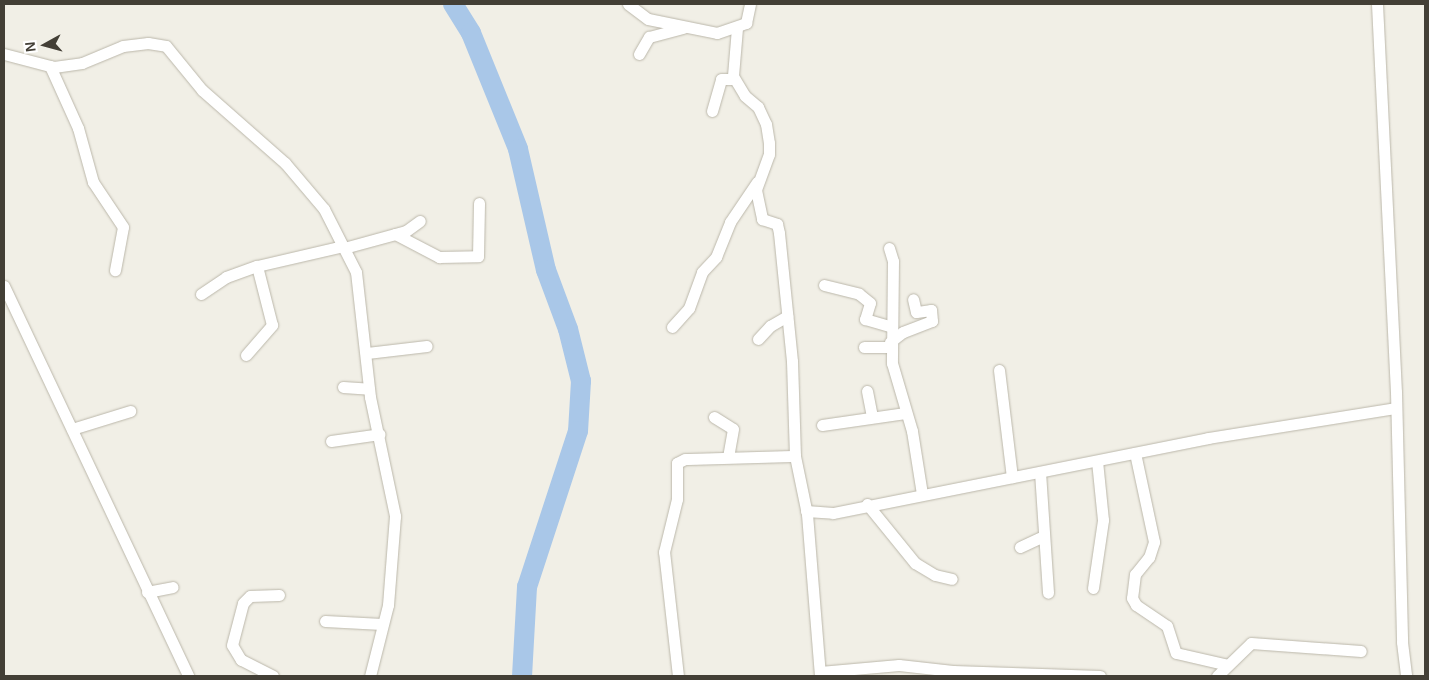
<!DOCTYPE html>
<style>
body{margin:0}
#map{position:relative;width:1429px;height:680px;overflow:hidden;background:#f1efe6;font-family:Helvetica,sans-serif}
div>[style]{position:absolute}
.river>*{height:20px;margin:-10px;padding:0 10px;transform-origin:10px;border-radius:10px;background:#a9c7e8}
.roads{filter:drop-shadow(0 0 1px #bbb7aa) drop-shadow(0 0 1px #bbb7aa)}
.minor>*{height:11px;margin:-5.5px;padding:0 5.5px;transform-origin:5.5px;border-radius:5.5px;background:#fff}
span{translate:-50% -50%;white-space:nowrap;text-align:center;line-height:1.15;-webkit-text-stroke:5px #fff;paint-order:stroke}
.frame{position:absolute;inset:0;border:5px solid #433f36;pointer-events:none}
.north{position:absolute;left:20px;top:20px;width:50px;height:50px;-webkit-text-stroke:4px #fff;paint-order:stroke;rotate:263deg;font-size:14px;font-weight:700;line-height:20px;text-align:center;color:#433f36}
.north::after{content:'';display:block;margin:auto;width:18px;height:22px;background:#433f36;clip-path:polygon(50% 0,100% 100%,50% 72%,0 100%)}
</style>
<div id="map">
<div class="river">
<i style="left:453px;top:4px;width:34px;rotate:58deg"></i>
<i style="left:471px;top:33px;width:125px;rotate:67.9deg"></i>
<i style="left:518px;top:149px;width:124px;rotate:77deg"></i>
<i style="left:546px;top:270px;width:63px;rotate:69.6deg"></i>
<i style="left:568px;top:329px;width:54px;rotate:76deg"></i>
<i style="left:581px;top:381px;width:50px;rotate:93.4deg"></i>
<i style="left:578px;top:431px;width:164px;rotate:108.1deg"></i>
<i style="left:527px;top:587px;width:89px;rotate:93.2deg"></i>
</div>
<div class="roads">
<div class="minor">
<i style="left:628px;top:4px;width:25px;rotate:37deg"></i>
<i style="left:648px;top:19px;width:70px;rotate:11.5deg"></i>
<i style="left:717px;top:33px;width:31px;rotate:-19deg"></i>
<i style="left:746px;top:23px;width:19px;rotate:-78deg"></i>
<i style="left:1377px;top:4px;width:388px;rotate:87.2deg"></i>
<i style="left:1396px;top:392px;width:250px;rotate:88.6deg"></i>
<i style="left:1402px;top:642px;width:34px;rotate:83deg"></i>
<i style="left:737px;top:28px;width:48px;rotate:94.8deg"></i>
<i style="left:733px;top:76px;width:23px;rotate:59deg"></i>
<i style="left:745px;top:96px;width:17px;rotate:40deg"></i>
<i style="left:758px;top:107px;width:19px;rotate:65deg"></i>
<i style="left:766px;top:124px;width:19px;rotate:81deg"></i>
<i style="left:769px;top:143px;width:11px;rotate:90deg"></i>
<i style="left:769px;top:154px;width:38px;rotate:110deg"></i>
<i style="left:756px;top:190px;width:30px;rotate:78deg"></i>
<i style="left:762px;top:219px;width:16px;rotate:18deg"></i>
<i style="left:777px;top:224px;width:9px;rotate:77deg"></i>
<i style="left:779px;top:233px;width:129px;rotate:84.2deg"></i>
<i style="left:792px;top:361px;width:95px;rotate:88.2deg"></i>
<i style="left:795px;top:456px;width:59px;rotate:78.3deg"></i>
<i style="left:807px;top:514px;width:163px;rotate:85.4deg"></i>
<i style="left:4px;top:54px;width:52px;rotate:14.6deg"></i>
<i style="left:54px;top:67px;width:28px;rotate:-8deg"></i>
<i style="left:82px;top:63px;width:44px;rotate:-22.5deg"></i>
<i style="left:123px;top:46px;width:25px;rotate:-7deg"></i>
<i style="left:148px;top:43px;width:18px;rotate:9deg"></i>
<i style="left:166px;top:46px;width:57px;rotate:50.7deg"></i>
<i style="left:202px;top:90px;width:111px;rotate:41.3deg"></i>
<i style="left:285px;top:163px;width:60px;rotate:49.7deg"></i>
<i style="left:324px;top:209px;width:71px;rotate:63.1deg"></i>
<i style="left:356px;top:272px;width:126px;rotate:83.6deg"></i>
<i style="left:370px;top:397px;width:122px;rotate:78.1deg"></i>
<i style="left:395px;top:516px;width:89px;rotate:94.5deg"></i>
<i style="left:388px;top:605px;width:73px;rotate:104.2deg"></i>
<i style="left:639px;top:54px;width:20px;rotate:-60deg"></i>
<i style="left:649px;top:37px;width:35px;rotate:-15deg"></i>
<i style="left:50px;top:66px;width:68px;rotate:65.7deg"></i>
<i style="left:78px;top:128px;width:56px;rotate:74.5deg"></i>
<i style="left:93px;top:182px;width:54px;rotate:56.3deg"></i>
<i style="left:123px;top:227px;width:44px;rotate:100.5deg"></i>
<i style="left:712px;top:111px;width:33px;rotate:-74deg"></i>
<i style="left:721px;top:79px;width:13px"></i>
<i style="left:395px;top:234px;width:50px;rotate:27.6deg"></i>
<i style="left:439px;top:257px;width:39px;rotate:-1deg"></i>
<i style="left:478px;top:256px;width:53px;rotate:-88.9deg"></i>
<i style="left:344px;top:248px;width:64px;rotate:-15.3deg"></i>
<i style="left:406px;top:231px;width:17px;rotate:-36deg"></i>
<i style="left:889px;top:248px;width:14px;rotate:73deg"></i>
<i style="left:893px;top:261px;width:102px;rotate:90.6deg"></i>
<i style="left:892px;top:363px;width:71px;rotate:73.6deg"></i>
<i style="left:912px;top:431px;width:64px;rotate:81deg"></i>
<i style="left:824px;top:285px;width:36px;rotate:14deg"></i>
<i style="left:859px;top:294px;width:14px;rotate:39deg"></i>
<i style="left:870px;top:303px;width:17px;rotate:107deg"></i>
<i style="left:865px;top:319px;width:26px;rotate:16deg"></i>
<i style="left:4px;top:286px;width:431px;rotate:64.7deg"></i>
<i style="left:201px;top:294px;width:30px;rotate:-34deg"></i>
<i style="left:226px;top:277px;width:33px;rotate:-20deg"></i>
<i style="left:257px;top:266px;width:88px;rotate:-13.1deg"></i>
<i style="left:672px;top:327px;width:25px;rotate:-48deg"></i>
<i style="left:689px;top:308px;width:38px;rotate:-70deg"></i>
<i style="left:702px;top:272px;width:21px;rotate:-47deg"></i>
<i style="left:716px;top:257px;width:38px;rotate:-68deg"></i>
<i style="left:730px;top:222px;width:48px;rotate:-56deg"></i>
<i style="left:758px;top:339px;width:18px;rotate:-47deg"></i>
<i style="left:770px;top:326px;width:20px;rotate:-30deg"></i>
<i style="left:890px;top:342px;width:16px;rotate:-38deg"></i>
<i style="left:903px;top:332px;width:31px;rotate:-21deg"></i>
<i style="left:932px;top:321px;width:11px;rotate:-95deg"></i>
<i style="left:931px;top:310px;width:15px;rotate:172deg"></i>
<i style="left:916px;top:312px;width:13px;rotate:-103deg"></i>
<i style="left:864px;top:347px;width:27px"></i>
<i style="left:367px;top:353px;width:60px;rotate:-6.7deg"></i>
<i style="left:246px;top:355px;width:40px;rotate:-49deg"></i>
<i style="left:272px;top:325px;width:61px;rotate:-104.3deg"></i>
<i style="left:999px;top:370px;width:108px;rotate:83.1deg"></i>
<i style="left:343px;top:387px;width:26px;rotate:4deg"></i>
<i style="left:867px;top:391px;width:26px;rotate:79deg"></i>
<i style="left:714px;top:417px;width:22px;rotate:32deg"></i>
<i style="left:733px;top:429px;width:28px;rotate:100deg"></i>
<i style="left:822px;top:425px;width:84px;rotate:-8.2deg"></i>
<i style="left:72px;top:429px;width:61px;rotate:-17.2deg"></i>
<i style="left:331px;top:441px;width:49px;rotate:-8.1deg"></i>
<i style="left:1135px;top:453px;width:91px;rotate:77.9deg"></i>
<i style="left:1154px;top:542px;width:16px;rotate:108deg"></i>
<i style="left:1149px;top:557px;width:22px;rotate:129deg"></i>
<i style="left:1135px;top:574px;width:24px;rotate:97deg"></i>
<i style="left:1132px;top:598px;width:8px;rotate:60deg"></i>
<i style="left:1136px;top:605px;width:37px;rotate:34deg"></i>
<i style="left:1167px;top:626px;width:28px;rotate:72deg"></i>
<i style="left:1176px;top:653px;width:53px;rotate:13deg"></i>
<i style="left:1040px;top:472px;width:121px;rotate:86.2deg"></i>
<i style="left:867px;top:504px;width:76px;rotate:50.9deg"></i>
<i style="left:915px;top:563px;width:23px;rotate:31deg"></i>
<i style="left:935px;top:575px;width:17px;rotate:13deg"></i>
<i style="left:806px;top:511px;width:27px;rotate:4deg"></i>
<i style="left:833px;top:513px;width:382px;rotate:-11.3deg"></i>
<i style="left:1208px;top:438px;width:190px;rotate:-9.1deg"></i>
<i style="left:1020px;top:547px;width:26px;rotate:-25deg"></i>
<i style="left:1093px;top:588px;width:69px;rotate:-81.6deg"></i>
<i style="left:1103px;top:520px;width:59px;rotate:-95.8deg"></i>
<i style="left:147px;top:592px;width:26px;rotate:-11deg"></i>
<i style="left:325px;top:621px;width:57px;rotate:3deg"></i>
<i style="left:953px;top:671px;width:147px;rotate:1.9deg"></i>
<i style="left:820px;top:672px;width:79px;rotate:-5.1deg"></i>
<i style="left:899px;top:665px;width:54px;rotate:6.3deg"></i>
<i style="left:953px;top:671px;width:5px;rotate:79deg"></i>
<i style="left:273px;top:676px;width:36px;rotate:-153deg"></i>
<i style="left:241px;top:660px;width:17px;rotate:-121deg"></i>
<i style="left:232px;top:645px;width:43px;rotate:-75.3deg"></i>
<i style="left:243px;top:603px;width:10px;rotate:-45deg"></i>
<i style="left:250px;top:596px;width:29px;rotate:-2deg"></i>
<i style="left:678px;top:676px;width:125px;rotate:-96.4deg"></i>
<i style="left:664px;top:552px;width:55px;rotate:-76.2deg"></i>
<i style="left:677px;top:499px;width:36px;rotate:-90deg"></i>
<i style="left:677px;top:463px;width:9px;rotate:-27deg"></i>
<i style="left:685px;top:459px;width:110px;rotate:-1.6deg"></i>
<i style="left:1217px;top:676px;width:47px;rotate:-44.1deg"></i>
<i style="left:1251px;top:643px;width:110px;rotate:4.2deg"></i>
</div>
</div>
<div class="frame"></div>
<div class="north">N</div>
</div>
